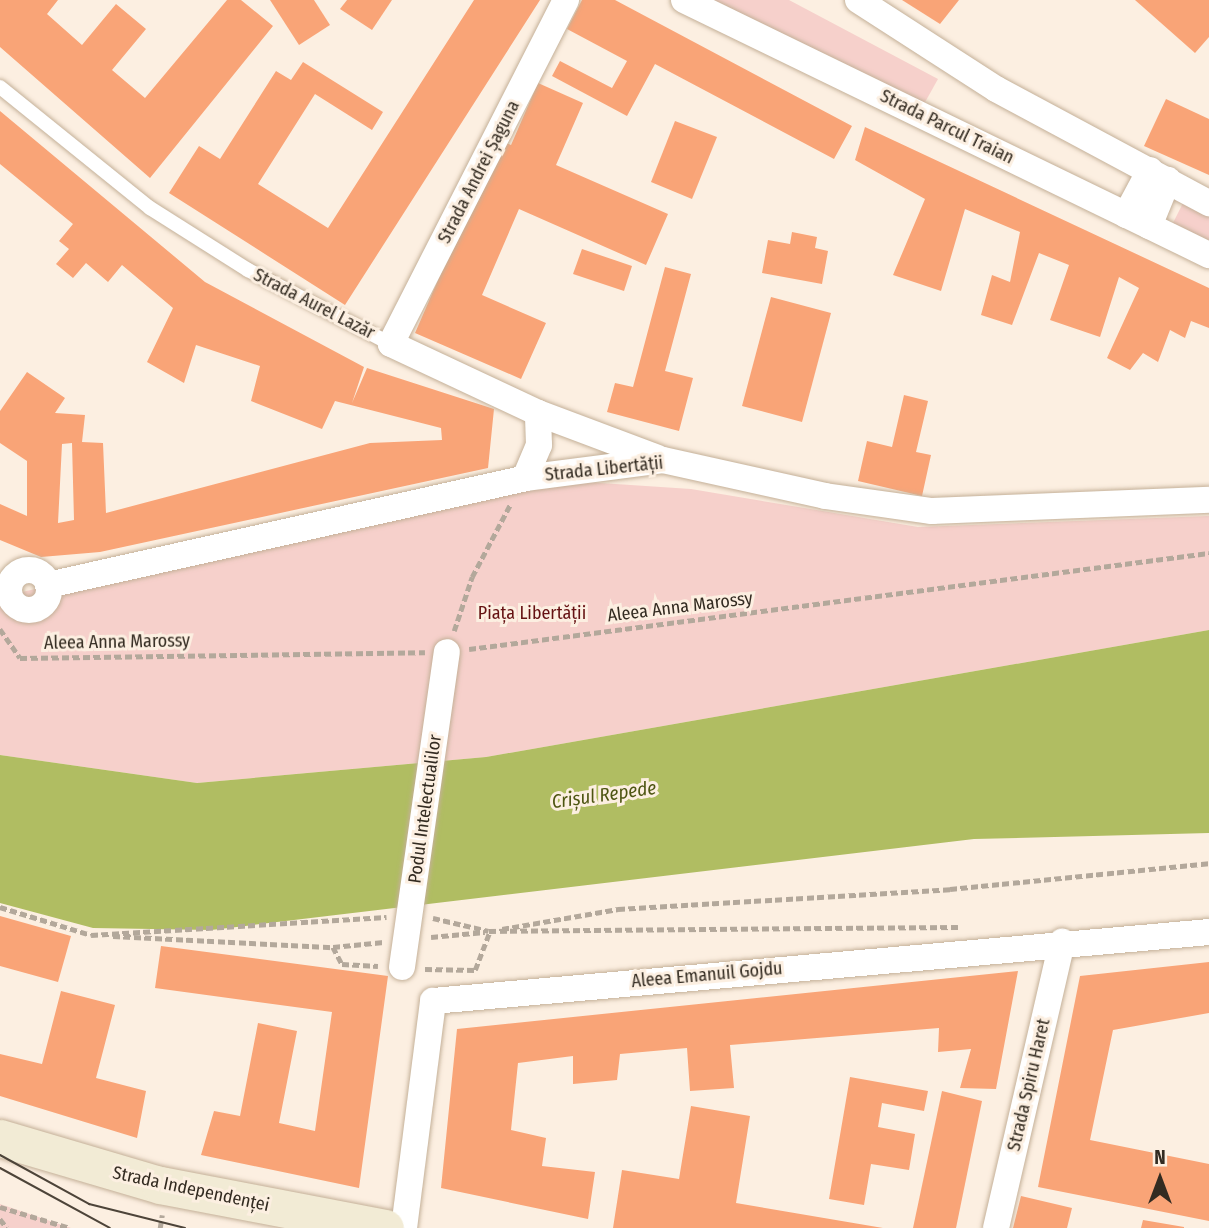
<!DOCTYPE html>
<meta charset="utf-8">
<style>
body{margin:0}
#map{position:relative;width:1209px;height:1228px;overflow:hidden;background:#fcefe1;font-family:"Fira Sans Condensed",sans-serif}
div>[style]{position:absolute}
.green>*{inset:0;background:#f6d0cb}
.water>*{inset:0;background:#b0bd62}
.building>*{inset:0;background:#f9a477}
.path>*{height:4.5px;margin-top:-2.25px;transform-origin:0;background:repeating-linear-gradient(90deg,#b3a89b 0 7px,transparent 0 10.5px)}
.roads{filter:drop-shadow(0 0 2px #c4b098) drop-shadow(0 0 2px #c4b098)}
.lane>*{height:14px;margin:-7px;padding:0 7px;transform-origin:7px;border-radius:7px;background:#fff}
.street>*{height:26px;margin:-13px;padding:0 13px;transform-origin:13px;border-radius:13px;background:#fff}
.street>.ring{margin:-13px;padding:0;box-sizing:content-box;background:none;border:26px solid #fff;border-radius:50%}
.secondary>*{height:37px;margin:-18.5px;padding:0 18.5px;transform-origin:18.5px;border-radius:18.5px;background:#f2ebd5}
.tram>*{height:2px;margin:-1px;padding:0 1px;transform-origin:1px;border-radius:1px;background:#4d4439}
.bridges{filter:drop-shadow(0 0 2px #c4b098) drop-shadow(0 0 2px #c4b098)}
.street-bridge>*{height:26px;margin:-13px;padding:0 13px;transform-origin:13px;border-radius:13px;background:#fff}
span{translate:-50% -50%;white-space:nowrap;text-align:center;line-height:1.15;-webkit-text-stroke:6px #fcefe1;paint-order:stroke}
.street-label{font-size:18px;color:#332b21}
.park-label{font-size:18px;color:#651112}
.water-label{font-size:19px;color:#4d5511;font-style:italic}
.north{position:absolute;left:1125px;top:1144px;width:70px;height:70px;-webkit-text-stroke:5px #fcefe1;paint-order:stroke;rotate:0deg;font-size:19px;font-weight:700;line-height:28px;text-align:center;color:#332b21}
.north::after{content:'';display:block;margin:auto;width:24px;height:32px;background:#332b21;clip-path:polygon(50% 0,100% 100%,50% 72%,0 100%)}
</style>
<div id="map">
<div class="green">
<i style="clip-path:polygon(684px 0,789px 0,938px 79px,919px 113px)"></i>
<i style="clip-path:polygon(1184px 201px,1209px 214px,1209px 255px,1167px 235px)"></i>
<i style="clip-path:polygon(525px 478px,691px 489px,918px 527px,1209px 516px,1209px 630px,486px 757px,197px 783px,0 755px,0 597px)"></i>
<i style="clip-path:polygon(0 1204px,71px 1228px,0 1228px)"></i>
</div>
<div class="water">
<i style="clip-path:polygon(1209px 630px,1209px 833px,974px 839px,211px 930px,93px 928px,0 903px,0 755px,197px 783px,486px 757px)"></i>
</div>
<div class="building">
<i style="clip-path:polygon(0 0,58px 0,47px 14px,82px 45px,116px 4px,146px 29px,112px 70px,145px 98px,227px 0,241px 0,273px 26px,150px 178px,0 47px)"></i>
<i style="clip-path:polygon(270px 0,314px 0,330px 25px,299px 45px)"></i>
<i style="clip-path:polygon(347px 0,392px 0,372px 30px,340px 9px)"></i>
<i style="clip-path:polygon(474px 0,540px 0,345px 305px,169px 193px,199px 146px,220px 159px,276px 71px,291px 80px,303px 62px,383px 112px,372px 130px,315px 94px,258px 184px,328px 228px)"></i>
<i style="clip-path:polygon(582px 0,615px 0,852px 126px,834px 159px,655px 64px,627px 116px,552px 76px,560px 61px,612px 88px,627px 61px,567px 29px)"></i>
<i style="clip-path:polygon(902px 0,959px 0,940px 24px)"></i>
<i style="clip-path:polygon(1135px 0,1209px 0,1209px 37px,1195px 53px)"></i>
<i style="clip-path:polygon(538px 83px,583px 103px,556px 165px,668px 214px,646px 265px,519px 209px,482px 295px,546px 323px,521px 379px,415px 333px,499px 140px,511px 145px)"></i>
<i style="clip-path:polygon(1166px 99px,1209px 119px,1209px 175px,1144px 146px)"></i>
<i style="clip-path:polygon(evenodd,0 111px,205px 282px,364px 367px,352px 403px,367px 368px,494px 409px,488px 468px,100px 552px,41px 557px,0 540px,0 504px,27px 516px,27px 461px,0 443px,0 411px,27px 372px,65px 398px,55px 413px,85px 415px,82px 442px,103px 443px,106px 513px,370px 443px,442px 440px,441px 428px,335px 401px,322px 429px,251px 401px,260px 366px,196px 345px,184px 383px,147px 362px,173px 308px,122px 265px,108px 282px,86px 263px,73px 278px,56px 264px,69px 249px,59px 241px,73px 224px,0 164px,0 111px,72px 443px,74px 520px,58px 523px,62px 444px,72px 443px)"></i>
<i style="clip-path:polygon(675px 121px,717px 137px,692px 199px,651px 182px)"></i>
<i style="clip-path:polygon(865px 127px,1209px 288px,1209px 328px,1191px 321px,1185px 338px,1170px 330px,1158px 362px,1143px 353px,1130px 370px,1107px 358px,1139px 288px,1119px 277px,1100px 337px,1050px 320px,1069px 265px,1039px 253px,1012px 325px,981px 315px,992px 275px,1010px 282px,1020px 232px,965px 209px,941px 291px,893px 275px,925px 199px,855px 160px)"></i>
<i style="clip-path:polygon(792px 232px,817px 237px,815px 248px,828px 251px,822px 284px,762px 273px,768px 240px,790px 244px)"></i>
<i style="clip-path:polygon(582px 249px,632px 266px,624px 291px,573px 274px)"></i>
<i style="clip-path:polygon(665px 267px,691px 274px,665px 371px,693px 378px,679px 431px,607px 412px,615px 383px,633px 387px)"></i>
<i style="clip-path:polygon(771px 297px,831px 313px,802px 422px,742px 406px)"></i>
<i style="clip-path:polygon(904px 395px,928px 401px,916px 452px,931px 455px,922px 496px,858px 481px,867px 441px,892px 447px)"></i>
<i style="clip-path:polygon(0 916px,71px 936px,58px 982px,0 966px)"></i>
<i style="clip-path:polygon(161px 946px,388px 976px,359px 1188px,201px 1155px,214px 1111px,240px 1116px,258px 1023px,297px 1031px,279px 1123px,315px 1131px,332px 1012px,155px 988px)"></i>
<i style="clip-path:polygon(1209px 962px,1209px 1013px,1113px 1030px,1090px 1140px,1209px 1164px,1209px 1221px,1038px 1187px,1080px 976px)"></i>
<i style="clip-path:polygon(1018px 971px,996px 1089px,960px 1088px,971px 1049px,938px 1052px,939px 1028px,730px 1045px,734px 1088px,690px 1091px,687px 1048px,620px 1054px,617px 1080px,573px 1084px,573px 1056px,518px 1063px,511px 1130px,546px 1138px,542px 1166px,595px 1172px,588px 1219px,441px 1188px,457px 1029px)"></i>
<i style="clip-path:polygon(61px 991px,115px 1005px,96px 1078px,146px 1091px,137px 1138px,0 1096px,0 1054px,42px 1064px)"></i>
<i style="clip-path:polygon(850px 1077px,928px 1091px,924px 1111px,882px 1103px,878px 1127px,915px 1134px,909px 1170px,871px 1164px,864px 1205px,829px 1199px)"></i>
<i style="clip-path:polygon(942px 1091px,982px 1101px,956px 1228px,913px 1228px)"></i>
<i style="clip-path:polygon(691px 1106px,750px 1116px,736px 1203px,883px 1228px,613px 1228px,622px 1170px,679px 1179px)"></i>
<i style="clip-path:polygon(1021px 1196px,1072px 1208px,1067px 1228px,1013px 1228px)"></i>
<i style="clip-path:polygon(1143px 1220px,1184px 1227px,1184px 1228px,1141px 1228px)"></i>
</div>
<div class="path">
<i style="left:0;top:629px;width:35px;rotate:55deg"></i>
<i style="left:20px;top:658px;width:405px;rotate:-0.8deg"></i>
<i style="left:454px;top:631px;width:57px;rotate:-71.6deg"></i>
<i style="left:472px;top:577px;width:81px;rotate:-62.2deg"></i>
<i style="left:469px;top:649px;width:746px;rotate:-7.39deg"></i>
<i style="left:0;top:907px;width:95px;rotate:17.1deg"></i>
<i style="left:91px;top:935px;width:296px;rotate:-3.5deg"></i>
<i style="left:433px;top:918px;width:57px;rotate:13.1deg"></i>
<i style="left:489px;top:931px;width:469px;rotate:-0.5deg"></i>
<i style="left:502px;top:929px;width:118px;rotate:-9.8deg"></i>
<i style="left:618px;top:909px;width:333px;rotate:-3.4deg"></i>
<i style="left:950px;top:889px;width:260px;rotate:-5.7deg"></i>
<i style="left:113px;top:936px;width:220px;rotate:2.9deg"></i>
<i style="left:333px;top:947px;width:51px;rotate:-5.6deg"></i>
<i style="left:431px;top:937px;width:54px;rotate:-5.3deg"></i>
<i style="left:333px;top:947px;width:19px;rotate:62deg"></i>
<i style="left:342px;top:964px;width:36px;rotate:3deg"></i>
<i style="left:425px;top:969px;width:50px;rotate:1.1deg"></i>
<i style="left:475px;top:970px;width:42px;rotate:-69deg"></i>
<i style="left:0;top:1207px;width:73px;rotate:16.7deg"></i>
<i style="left:0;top:1219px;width:11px;rotate:52deg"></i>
<i style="left:160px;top:1228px;width:13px;rotate:-81deg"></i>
</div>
<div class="roads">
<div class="lane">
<i style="left:0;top:87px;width:193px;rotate:38.9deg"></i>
<i style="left:150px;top:208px;width:116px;rotate:32.3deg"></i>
<i style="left:248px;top:270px;width:161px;rotate:27.4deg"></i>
</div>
<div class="street">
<i style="left:566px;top:0;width:386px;rotate:117deg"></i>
<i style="left:391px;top:344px;width:162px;rotate:25.1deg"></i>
<i style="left:538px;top:413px;width:128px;rotate:20.6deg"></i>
<i style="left:684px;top:0;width:584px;rotate:25.91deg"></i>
<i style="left:858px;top:0;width:164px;rotate:32.8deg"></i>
<i style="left:996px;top:89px;width:242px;rotate:28.2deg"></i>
<i style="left:1126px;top:215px;width:51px;rotate:-61.9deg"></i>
<i style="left:1149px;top:226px;width:50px;rotate:-67.6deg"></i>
<i style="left:525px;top:478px;width:36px;rotate:-67deg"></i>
<i style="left:539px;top:445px;width:32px;rotate:-92deg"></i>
<i class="ring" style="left:9px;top:570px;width:14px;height:14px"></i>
<i style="left:48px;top:585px;width:489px;rotate:-12.6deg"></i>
<i style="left:525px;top:478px;width:139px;rotate:-7.4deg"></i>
<i style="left:663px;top:460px;width:166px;rotate:12.5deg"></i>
<i style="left:825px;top:496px;width:108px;rotate:8deg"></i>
<i style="left:932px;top:511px;width:277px;rotate:-2.3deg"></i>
<i style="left:404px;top:1228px;width:229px;rotate:-82.7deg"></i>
<i style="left:433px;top:1001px;width:779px;rotate:-5.08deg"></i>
<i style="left:996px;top:1228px;width:294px;rotate:-77deg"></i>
</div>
<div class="secondary">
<i style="left:0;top:1138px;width:167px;rotate:16.4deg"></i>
<i style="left:160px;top:1185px;width:229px;rotate:10.8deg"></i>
</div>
</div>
<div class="tram">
<i style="left:0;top:1155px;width:102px;rotate:28.8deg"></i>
<i style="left:89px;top:1204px;width:99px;rotate:14deg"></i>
<i style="left:0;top:1168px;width:125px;rotate:28.6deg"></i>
</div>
<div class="bridges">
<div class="street-bridge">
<i style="left:402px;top:967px;width:318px;rotate:-81.9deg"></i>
</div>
</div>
<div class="street-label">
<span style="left:947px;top:127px;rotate:26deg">Strada Parcul Traian</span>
<span style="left:479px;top:172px;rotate:-63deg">Strada Andrei Șaguna</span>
<span style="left:314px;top:304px;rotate:27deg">Strada Aurel Lazăr</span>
<span style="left:604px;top:469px;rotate:-6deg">Strada Libertății</span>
<span style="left:680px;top:607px;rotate:-7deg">Aleea Anna Marossy</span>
<span style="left:117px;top:642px;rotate:-1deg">Aleea Anna Marossy</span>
<span style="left:425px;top:809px;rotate:-82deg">Podul Intelectualilor</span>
<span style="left:707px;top:975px;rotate:-5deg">Aleea Emanuil Gojdu</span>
<span style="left:1029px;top:1085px;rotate:-77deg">Strada Spiru Haret</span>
<span style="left:191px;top:1189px;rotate:12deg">Strada Independenței</span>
</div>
<div class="park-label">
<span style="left:532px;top:613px">Piața Libertății</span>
</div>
<div class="water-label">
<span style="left:604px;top:795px;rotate:-8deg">Crișul Repede</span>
</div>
<div class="north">N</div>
</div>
